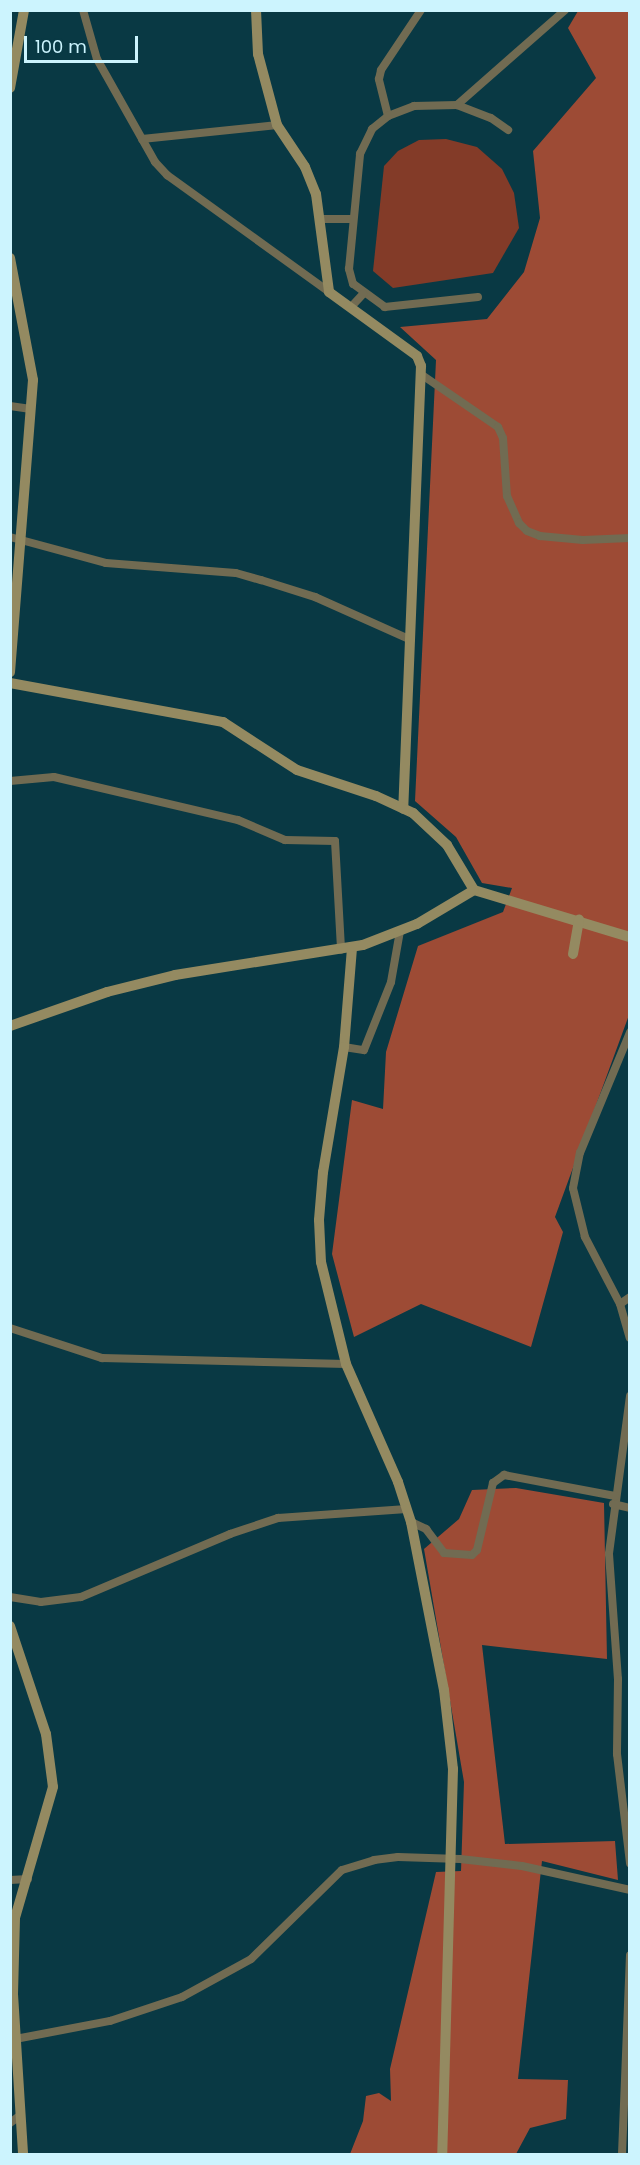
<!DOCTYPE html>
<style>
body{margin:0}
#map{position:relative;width:640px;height:2165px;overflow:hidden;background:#093944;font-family:Poppins,sans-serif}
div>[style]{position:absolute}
.green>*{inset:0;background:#833b28}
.forest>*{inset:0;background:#9d4b35}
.street>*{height:8px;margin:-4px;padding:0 4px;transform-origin:4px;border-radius:4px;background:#716b52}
.secondary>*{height:10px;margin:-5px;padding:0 5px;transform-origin:5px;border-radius:5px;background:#948a61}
span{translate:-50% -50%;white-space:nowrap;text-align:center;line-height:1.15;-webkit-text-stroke:5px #093944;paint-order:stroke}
.frame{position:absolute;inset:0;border:12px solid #ccf4fe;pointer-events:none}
.scale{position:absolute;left:24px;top:36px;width:114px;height:27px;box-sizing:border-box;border:3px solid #ccf4fe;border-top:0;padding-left:8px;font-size:18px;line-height:21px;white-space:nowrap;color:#ccf4fe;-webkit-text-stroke:4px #093944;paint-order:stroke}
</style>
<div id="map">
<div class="green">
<i style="clip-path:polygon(446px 139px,477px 147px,502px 169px,514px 193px,519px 228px,493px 273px,393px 288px,373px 271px,384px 166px,398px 151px,419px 140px)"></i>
</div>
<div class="forest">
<i style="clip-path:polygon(578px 11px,629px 11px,629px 1015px,555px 1217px,563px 1232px,531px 1347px,421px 1304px,354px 1337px,332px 1254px,352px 1100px,383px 1109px,386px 1052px,418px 946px,503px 912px,512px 888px,482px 883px,456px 837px,415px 801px,436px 360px,400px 327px,487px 319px,524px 272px,540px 218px,533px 151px,596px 78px,568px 28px)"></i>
<i style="clip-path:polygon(516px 1488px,604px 1503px,607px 1659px,482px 1645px,505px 1844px,615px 1841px,618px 1880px,542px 1861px,518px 2079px,568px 2080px,566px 2119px,530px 2128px,516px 2154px,350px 2154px,363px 2121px,366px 2096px,379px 2093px,391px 2101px,390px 2069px,436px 1872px,461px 1871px,464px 1782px,424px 1549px,459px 1519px,472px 1490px)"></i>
</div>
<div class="street">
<i style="left:83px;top:10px;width:51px;rotate:74.1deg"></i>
<i style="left:97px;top:59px;width:118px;rotate:60.6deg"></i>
<i style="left:155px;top:162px;width:18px;rotate:47deg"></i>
<i style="left:167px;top:175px;width:200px;rotate:35.8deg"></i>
<i style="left:457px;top:105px;width:144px;rotate:-41.3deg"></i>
<i style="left:388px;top:116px;width:38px;rotate:-104deg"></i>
<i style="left:379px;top:79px;width:9px;rotate:-77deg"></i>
<i style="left:381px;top:70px;width:72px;rotate:-56.3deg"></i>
<i style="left:142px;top:139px;width:136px;rotate:-5.9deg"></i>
<i style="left:322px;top:219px;width:30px"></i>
<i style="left:478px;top:297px;width:94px;rotate:173.9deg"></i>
<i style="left:385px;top:307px;width:39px;rotate:-144deg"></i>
<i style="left:353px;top:284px;width:16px;rotate:-105deg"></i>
<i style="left:349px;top:269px;width:116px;rotate:-84.5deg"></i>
<i style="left:360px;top:154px;width:28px;rotate:-64deg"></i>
<i style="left:372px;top:129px;width:21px;rotate:-39deg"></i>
<i style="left:388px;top:116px;width:28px;rotate:-21deg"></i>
<i style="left:414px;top:106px;width:43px;rotate:-1.3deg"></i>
<i style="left:457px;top:105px;width:36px;rotate:21deg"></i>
<i style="left:491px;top:118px;width:21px;rotate:35deg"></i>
<i style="left:351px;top:307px;width:18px;rotate:-47deg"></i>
<i style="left:422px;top:375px;width:92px;rotate:34.4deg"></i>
<i style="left:498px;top:427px;width:12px;rotate:66deg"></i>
<i style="left:503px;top:438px;width:58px;rotate:86.1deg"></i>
<i style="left:507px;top:496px;width:30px;rotate:66deg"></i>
<i style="left:519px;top:523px;width:11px;rotate:45deg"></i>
<i style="left:527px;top:531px;width:14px;rotate:21deg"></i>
<i style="left:540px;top:536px;width:43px;rotate:5.3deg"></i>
<i style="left:583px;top:540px;width:47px;rotate:-2.4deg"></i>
<i style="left:10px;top:406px;width:21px;rotate:8deg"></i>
<i style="left:10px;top:537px;width:99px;rotate:15.2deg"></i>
<i style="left:106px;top:563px;width:130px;rotate:4.4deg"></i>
<i style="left:236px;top:573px;width:26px;rotate:16deg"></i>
<i style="left:261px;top:580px;width:57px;rotate:17.5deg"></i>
<i style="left:315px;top:597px;width:105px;rotate:24.1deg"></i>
<i style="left:10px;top:781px;width:44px;rotate:-5.2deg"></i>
<i style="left:54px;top:777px;width:189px;rotate:13.2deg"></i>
<i style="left:238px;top:820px;width:51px;rotate:23.1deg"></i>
<i style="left:285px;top:840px;width:50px;rotate:1.1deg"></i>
<i style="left:335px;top:841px;width:109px;rotate:86.8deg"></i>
<i style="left:344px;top:1047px;width:20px;rotate:9deg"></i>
<i style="left:364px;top:1050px;width:73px;rotate:-68.3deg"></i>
<i style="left:391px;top:982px;width:52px;rotate:-80deg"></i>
<i style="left:630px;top:1297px;width:12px;rotate:145deg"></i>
<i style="left:620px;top:1304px;width:35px;rotate:74deg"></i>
<i style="left:620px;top:1304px;width:76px;rotate:-117.6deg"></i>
<i style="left:585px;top:1237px;width:50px;rotate:-103.8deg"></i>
<i style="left:573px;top:1188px;width:36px;rotate:-79deg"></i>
<i style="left:580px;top:1153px;width:131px;rotate:-67.5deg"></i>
<i style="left:10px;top:1328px;width:97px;rotate:18.1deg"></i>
<i style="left:102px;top:1358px;width:244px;rotate:1.4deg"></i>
<i style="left:630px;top:1396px;width:159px;rotate:97.6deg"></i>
<i style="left:609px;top:1554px;width:125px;rotate:85.9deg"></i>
<i style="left:618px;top:1679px;width:75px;rotate:90.8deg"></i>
<i style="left:617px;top:1754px;width:110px;rotate:83.2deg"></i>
<i style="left:613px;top:1504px;width:17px;rotate:13deg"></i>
<i style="left:411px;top:1522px;width:17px;rotate:25deg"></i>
<i style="left:426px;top:1529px;width:30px;rotate:53deg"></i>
<i style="left:444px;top:1553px;width:28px;rotate:4deg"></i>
<i style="left:472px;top:1555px;width:7px;rotate:-45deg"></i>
<i style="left:477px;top:1550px;width:69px;rotate:-76.6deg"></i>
<i style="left:493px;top:1483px;width:14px;rotate:-36deg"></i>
<i style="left:504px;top:1475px;width:113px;rotate:10.7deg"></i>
<i style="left:10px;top:1597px;width:31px;rotate:9deg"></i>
<i style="left:41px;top:1602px;width:40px;rotate:-7.1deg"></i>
<i style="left:81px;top:1597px;width:162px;rotate:-22.9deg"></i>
<i style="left:230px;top:1534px;width:51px;rotate:-18.4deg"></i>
<i style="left:278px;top:1518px;width:129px;rotate:-4deg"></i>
<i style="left:10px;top:1880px;width:18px;rotate:-3deg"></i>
<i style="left:10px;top:2040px;width:102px;rotate:-10.8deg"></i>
<i style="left:110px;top:2021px;width:76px;rotate:-18.4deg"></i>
<i style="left:182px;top:1997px;width:79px;rotate:-28.8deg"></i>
<i style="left:251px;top:1959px;width:127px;rotate:-44.4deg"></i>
<i style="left:342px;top:1870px;width:34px;rotate:-17deg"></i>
<i style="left:374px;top:1860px;width:24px;rotate:-7deg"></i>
<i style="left:398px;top:1857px;width:62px;rotate:1.8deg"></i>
<i style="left:460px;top:1859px;width:62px;rotate:6.4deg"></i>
<i style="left:522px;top:1866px;width:111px;rotate:12.5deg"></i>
<i style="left:10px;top:2123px;width:10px;rotate:-37deg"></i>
<i style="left:622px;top:2154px;width:199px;rotate:-87.7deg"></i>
</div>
<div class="secondary">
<i style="left:256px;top:10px;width:44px;rotate:87.4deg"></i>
<i style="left:258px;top:54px;width:73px;rotate:75deg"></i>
<i style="left:277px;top:125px;width:50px;rotate:56.3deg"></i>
<i style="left:305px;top:167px;width:29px;rotate:68deg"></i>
<i style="left:316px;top:194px;width:99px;rotate:82.4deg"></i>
<i style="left:329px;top:292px;width:109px;rotate:36deg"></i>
<i style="left:417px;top:356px;width:11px;rotate:68deg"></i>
<i style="left:421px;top:366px;width:443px;rotate:92.3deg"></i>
<i style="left:10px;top:88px;width:79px;rotate:-79.8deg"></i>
<i style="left:10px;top:258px;width:124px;rotate:79.3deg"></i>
<i style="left:33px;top:380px;width:293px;rotate:94.5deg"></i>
<i style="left:10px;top:683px;width:217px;rotate:10.4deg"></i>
<i style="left:223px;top:722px;width:88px;rotate:33deg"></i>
<i style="left:297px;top:770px;width:83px;rotate:18.2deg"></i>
<i style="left:376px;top:796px;width:41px;rotate:24.7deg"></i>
<i style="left:413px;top:813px;width:47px;rotate:43.3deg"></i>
<i style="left:447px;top:845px;width:52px;rotate:59deg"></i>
<i style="left:474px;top:890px;width:163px;rotate:16.8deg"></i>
<i style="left:352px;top:948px;width:99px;rotate:94.6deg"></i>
<i style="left:344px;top:1047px;width:127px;rotate:99.5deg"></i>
<i style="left:323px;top:1172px;width:48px;rotate:94.8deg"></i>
<i style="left:319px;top:1220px;width:42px;rotate:87.3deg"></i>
<i style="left:321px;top:1262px;width:105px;rotate:76.2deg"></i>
<i style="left:346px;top:1364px;width:129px;rotate:66.2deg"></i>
<i style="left:398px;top:1482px;width:42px;rotate:72deg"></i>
<i style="left:411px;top:1522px;width:171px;rotate:78.9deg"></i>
<i style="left:444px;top:1690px;width:80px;rotate:83.5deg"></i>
<i style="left:453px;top:1769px;width:385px;rotate:91.6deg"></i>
<i style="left:573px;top:954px;width:35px;rotate:-80deg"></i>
<i style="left:10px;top:1026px;width:103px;rotate:-19.3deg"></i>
<i style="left:107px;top:992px;width:70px;rotate:-14deg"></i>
<i style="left:175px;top:975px;width:190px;rotate:-9.1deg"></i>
<i style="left:363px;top:945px;width:58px;rotate:-21.3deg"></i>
<i style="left:417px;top:924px;width:66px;rotate:-30.8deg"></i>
<i style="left:10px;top:1626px;width:114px;rotate:71.6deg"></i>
<i style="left:46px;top:1734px;width:53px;rotate:82.5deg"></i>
<i style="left:53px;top:1787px;width:136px;rotate:106.2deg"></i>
<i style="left:15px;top:1918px;width:76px;rotate:91.5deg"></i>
<i style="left:13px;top:1994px;width:160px;rotate:86.4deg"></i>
</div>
<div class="frame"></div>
<div class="scale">100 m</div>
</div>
